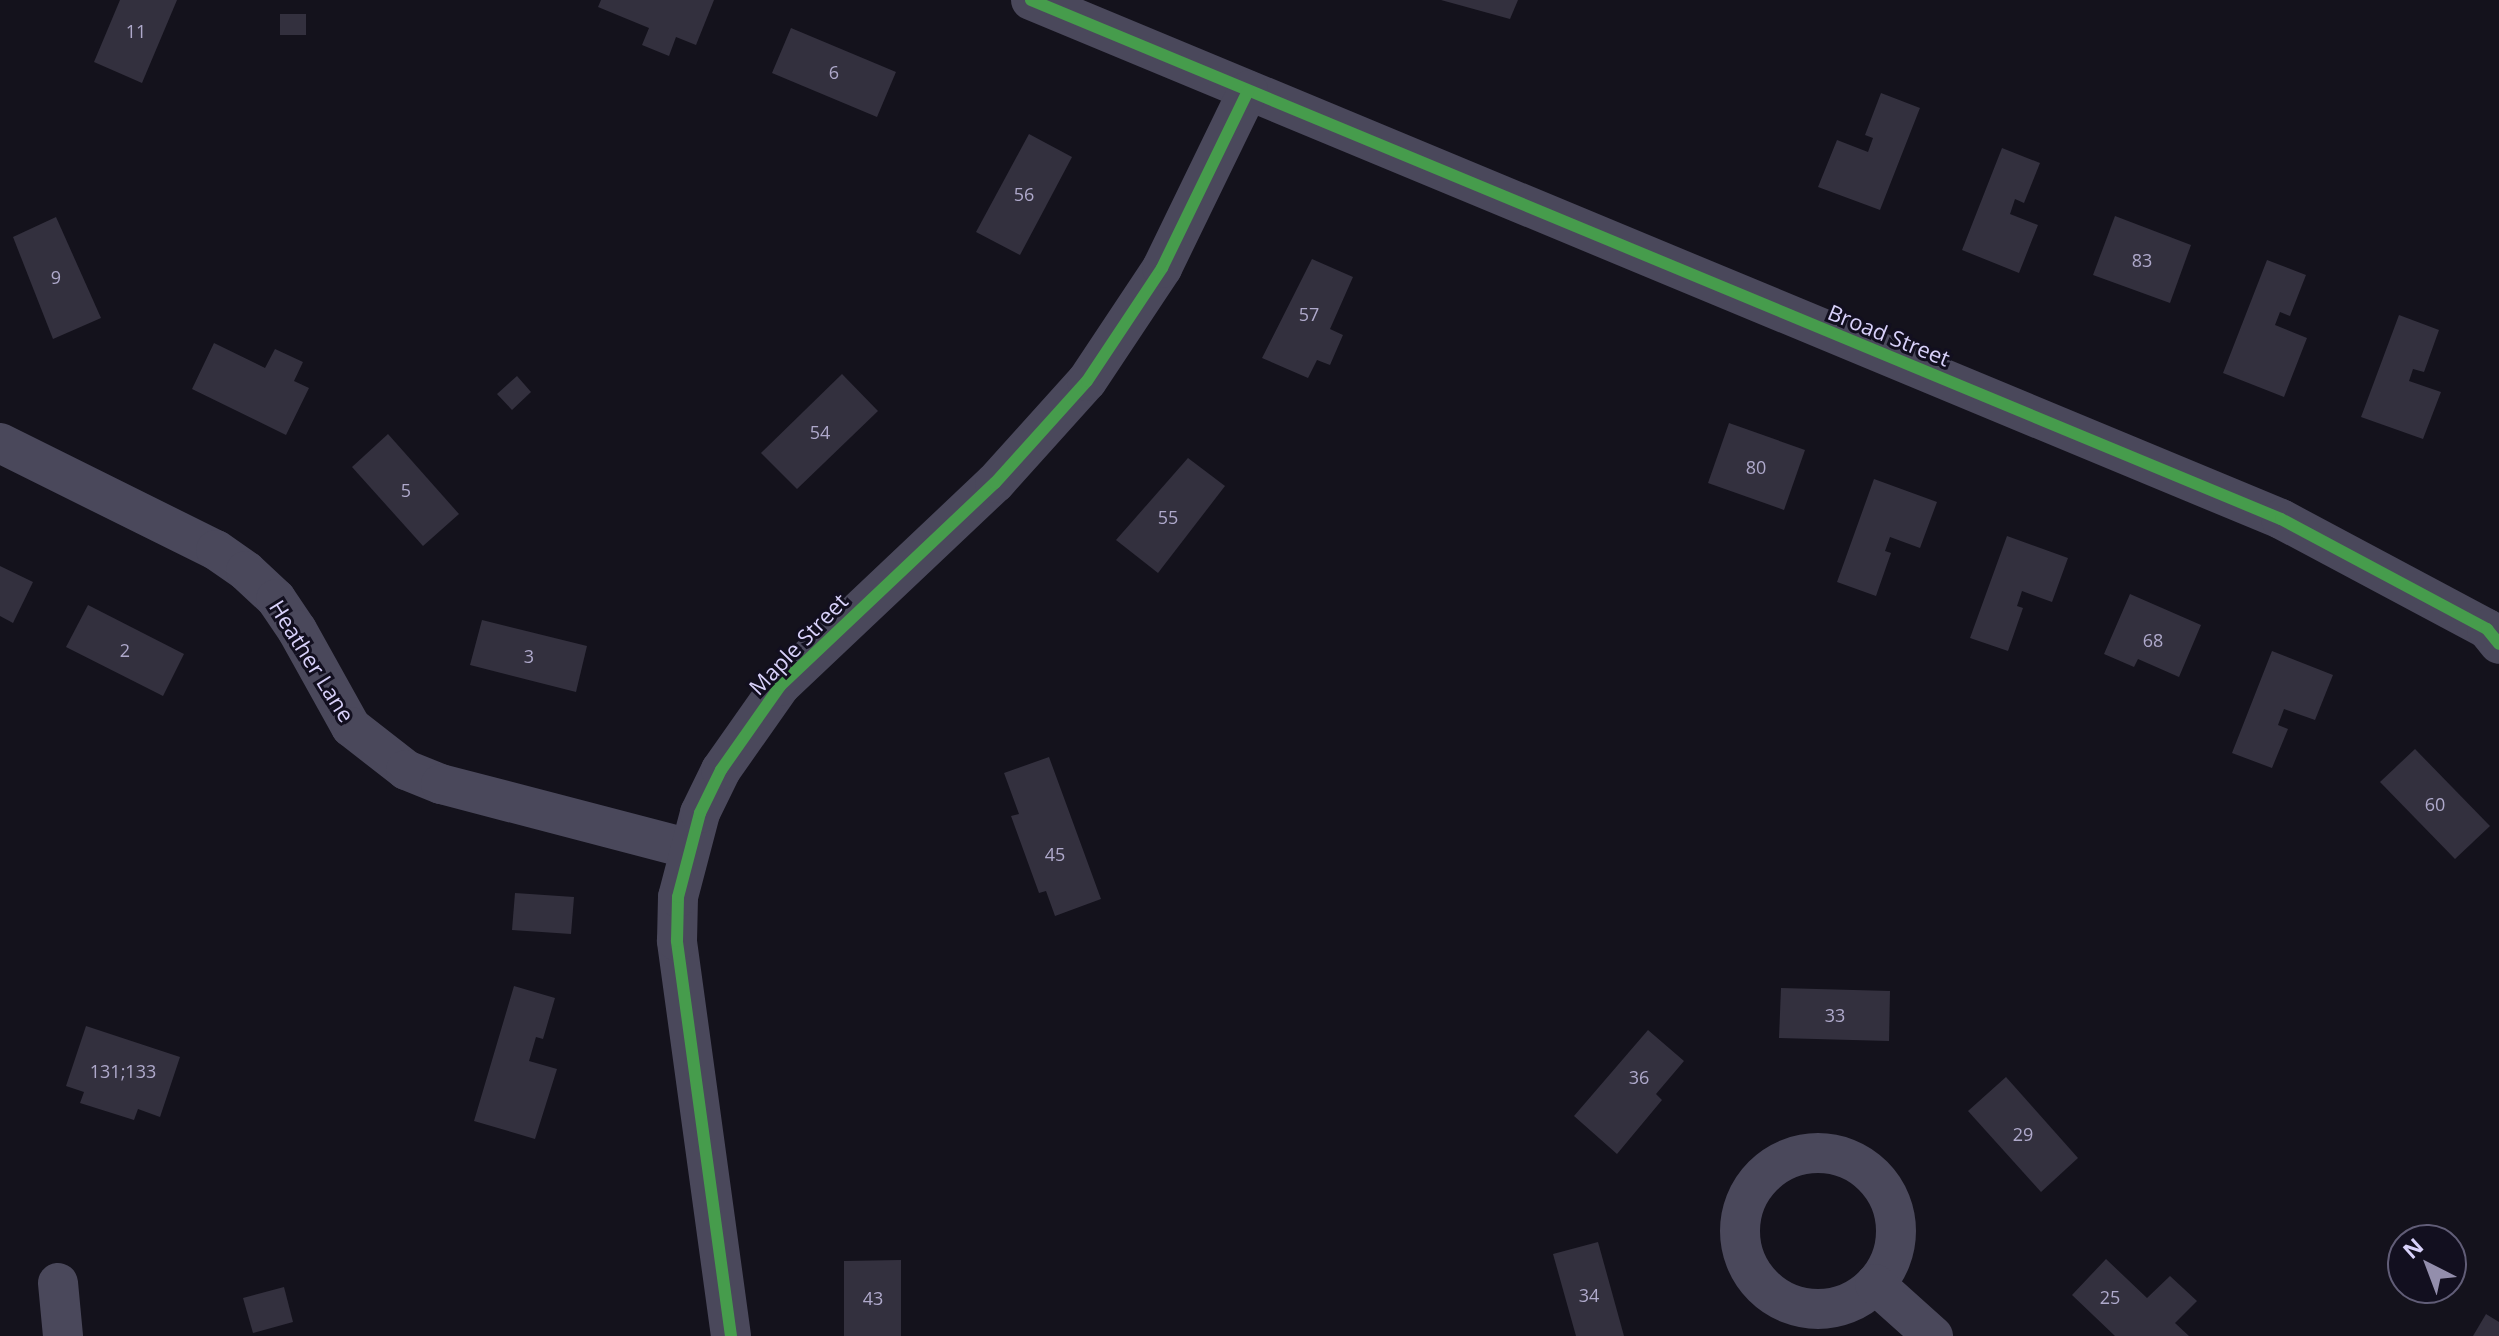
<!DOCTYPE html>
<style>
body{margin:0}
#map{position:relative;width:2499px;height:1336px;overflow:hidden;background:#14121c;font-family:"Open Sans",sans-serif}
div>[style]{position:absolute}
.building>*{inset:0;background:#33303e}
.street>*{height:40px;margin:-20px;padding:0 20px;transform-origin:20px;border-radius:20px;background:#4a485b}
.street>.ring{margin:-20px;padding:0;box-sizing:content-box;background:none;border:40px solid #4a485b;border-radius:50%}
.cycleway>*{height:12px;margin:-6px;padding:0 6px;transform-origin:6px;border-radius:6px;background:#469c4c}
span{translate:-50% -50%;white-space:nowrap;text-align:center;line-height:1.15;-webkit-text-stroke:6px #120f1f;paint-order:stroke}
.number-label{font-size:18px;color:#afa9cb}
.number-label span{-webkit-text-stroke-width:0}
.street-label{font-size:22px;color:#d8d1fa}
.north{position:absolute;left:2387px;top:1224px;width:80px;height:80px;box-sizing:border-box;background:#120f1f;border:2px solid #615d77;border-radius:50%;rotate:318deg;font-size:22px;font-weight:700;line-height:32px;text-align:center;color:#d8d1fa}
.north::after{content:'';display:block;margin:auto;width:28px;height:36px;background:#938eac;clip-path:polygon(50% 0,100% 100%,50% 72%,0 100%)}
</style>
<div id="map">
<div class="building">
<i style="clip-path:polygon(120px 0,177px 0,142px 83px,94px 62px)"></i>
<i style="clip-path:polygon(601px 0,714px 0,696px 45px,676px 37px,669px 56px,642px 45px,649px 28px,598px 7px)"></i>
<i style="clip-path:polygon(1441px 0,1518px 0,1510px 19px)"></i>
<i style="clip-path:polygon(280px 14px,306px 14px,306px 35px,280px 35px)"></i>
<i style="clip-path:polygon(791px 28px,896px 72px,877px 117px,772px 73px)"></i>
<i style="clip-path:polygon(1881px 93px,1920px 108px,1880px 210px,1818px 187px,1837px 140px,1868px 152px,1873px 138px,1865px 135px)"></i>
<i style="clip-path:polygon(1029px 134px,1072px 157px,1020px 255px,976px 232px)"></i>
<i style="clip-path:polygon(2002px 148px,2040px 163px,2024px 203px,2015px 199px,2010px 214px,2038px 225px,2019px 273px,1962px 250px)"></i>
<i style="clip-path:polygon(2115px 216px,2191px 245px,2170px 303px,2093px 275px)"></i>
<i style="clip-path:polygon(56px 217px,101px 318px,53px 339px,13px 237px)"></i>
<i style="clip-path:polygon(1312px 259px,1353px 277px,1330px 329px,1343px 335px,1330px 365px,1317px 360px,1308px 378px,1262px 358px)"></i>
<i style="clip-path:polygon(2267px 260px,2306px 275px,2290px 316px,2280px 312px,2275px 325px,2307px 338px,2284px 397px,2223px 373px)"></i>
<i style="clip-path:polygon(2399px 315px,2439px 330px,2424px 372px,2413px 369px,2409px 381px,2441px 392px,2423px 439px,2361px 417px)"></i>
<i style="clip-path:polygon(214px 343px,265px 368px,275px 349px,303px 362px,294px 381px,309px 388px,286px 435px,192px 389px)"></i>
<i style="clip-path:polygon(842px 374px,878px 411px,797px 489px,761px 453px)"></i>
<i style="clip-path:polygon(517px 376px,531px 392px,512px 410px,497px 394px)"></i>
<i style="clip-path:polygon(1729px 423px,1805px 450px,1784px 510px,1708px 483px)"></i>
<i style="clip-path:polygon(388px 434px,459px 514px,423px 546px,352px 467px)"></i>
<i style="clip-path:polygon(1188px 458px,1225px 486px,1158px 573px,1116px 540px)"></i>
<i style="clip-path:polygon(1874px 479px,1937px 502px,1920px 548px,1890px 537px,1885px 551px,1891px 553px,1876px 596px,1837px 582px)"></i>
<i style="clip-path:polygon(2007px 536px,2068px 558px,2052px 602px,2022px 591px,2017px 606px,2023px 608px,2008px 651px,1970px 638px)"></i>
<i style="clip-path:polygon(0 566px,33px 582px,13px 623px,0 616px)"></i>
<i style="clip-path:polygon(2130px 594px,2201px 625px,2179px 677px,2138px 659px,2134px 667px,2104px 654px)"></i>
<i style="clip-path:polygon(88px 605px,184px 654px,163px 696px,66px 647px)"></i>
<i style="clip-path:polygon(482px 620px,587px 646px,576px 692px,470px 665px)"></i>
<i style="clip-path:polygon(2272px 651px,2333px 675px,2315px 720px,2284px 709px,2278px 725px,2288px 729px,2272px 768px,2232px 753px)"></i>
<i style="clip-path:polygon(2415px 749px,2490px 826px,2455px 859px,2380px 782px)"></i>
<i style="clip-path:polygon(1049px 757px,1101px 899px,1055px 916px,1046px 891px,1039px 893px,1011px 816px,1019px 814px,1004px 773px)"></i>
<i style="clip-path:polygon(515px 893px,574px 897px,571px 934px,512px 930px)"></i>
<i style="clip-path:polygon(514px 986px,555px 998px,543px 1039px,536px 1037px,529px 1061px,557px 1069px,535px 1139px,474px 1121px)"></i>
<i style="clip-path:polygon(1781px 988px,1890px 991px,1889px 1041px,1779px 1038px)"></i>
<i style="clip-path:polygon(86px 1026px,180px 1057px,160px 1117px,138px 1109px,134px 1120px,80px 1103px,84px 1092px,66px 1086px)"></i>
<i style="clip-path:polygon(1648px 1030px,1684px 1061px,1656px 1094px,1662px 1100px,1617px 1154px,1574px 1116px)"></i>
<i style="clip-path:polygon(2006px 1077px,2078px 1158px,2041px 1192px,1968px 1111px)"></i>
<i style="clip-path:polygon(1598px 1242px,1624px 1336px,1576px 1336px,1553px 1254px)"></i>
<i style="clip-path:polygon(2106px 1259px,2147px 1298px,2170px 1276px,2197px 1301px,2175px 1323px,2189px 1336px,2115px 1336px,2072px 1295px)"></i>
<i style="clip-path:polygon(901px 1260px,901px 1336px,844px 1336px,844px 1261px)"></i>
<i style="clip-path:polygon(284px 1287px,293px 1322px,253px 1333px,243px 1298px)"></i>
<i style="clip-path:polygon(2486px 1314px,2499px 1322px,2499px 1336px,2473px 1336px)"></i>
</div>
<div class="street">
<i style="left:1031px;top:0;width:1353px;rotate:22.55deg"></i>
<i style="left:2281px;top:519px;width:234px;rotate:28.1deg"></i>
<i style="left:2487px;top:629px;width:19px;rotate:51deg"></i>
<i style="left:0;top:443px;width:241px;rotate:26.4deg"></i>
<i style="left:216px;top:550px;width:37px;rotate:35deg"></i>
<i style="left:246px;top:571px;width:41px;rotate:43deg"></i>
<i style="left:276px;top:599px;width:37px;rotate:56deg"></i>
<i style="left:297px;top:630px;width:111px;rotate:60.9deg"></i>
<i style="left:351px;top:727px;width:70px;rotate:38deg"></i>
<i style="left:406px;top:770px;width:38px;rotate:22deg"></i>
<i style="left:441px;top:784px;width:254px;rotate:14.6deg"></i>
<i class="ring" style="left:1740px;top:1153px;width:116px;height:116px"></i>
<i style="left:58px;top:1283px;width:53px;rotate:84.6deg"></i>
<i style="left:1875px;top:1284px;width:78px;rotate:41.9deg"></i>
<i style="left:731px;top:1336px;width:399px;rotate:-97.8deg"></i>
<i style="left:677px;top:941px;width:44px;rotate:-88.7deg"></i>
<i style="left:678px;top:897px;width:87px;rotate:-75.3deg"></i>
<i style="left:700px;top:813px;width:48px;rotate:-64deg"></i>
<i style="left:721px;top:770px;width:103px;rotate:-54.9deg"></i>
<i style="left:780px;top:686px;width:296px;rotate:-43.4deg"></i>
<i style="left:995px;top:483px;width:137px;rotate:-48deg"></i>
<i style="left:1087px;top:381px;width:136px;rotate:-56.4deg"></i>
<i style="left:1162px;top:268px;width:197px;rotate:-64.1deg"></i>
</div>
<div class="cycleway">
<i style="left:1031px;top:0;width:1353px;rotate:22.55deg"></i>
<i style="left:2281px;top:519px;width:234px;rotate:28.1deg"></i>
<i style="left:2487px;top:629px;width:19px;rotate:51deg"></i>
<i style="left:731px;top:1336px;width:399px;rotate:-97.8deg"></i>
<i style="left:677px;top:941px;width:44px;rotate:-88.7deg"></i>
<i style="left:678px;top:897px;width:87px;rotate:-75.3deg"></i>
<i style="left:700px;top:813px;width:48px;rotate:-64deg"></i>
<i style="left:721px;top:770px;width:103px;rotate:-54.9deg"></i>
<i style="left:780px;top:686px;width:296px;rotate:-43.4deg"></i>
<i style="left:995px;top:483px;width:137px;rotate:-48deg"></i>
<i style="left:1087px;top:381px;width:136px;rotate:-56.4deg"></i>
<i style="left:1162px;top:268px;width:197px;rotate:-64.1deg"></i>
</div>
<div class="number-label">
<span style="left:136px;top:31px">11</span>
<span style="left:834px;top:72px">6</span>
<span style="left:1024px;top:194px">56</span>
<span style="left:2142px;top:260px">83</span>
<span style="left:56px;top:277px">9</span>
<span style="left:1309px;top:314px">57</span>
<span style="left:820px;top:432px">54</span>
<span style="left:1756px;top:467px">80</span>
<span style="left:406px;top:490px">5</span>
<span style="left:1168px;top:517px">55</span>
<span style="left:2153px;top:640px">68</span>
<span style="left:125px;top:650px">2</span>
<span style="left:529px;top:656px">3</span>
<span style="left:2435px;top:804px">60</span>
<span style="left:1055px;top:854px">45</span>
<span style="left:1835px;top:1015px">33</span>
<span style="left:123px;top:1071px">131;133</span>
<span style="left:1639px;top:1077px">36</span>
<span style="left:2023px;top:1134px">29</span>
<span style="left:1589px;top:1295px">34</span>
<span style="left:2110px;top:1297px">25</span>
<span style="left:873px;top:1298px">43</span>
</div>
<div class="street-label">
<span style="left:1889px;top:335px;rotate:22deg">Broad Street</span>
<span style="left:798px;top:644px;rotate:-46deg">Maple Street</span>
<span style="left:312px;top:661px;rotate:58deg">Heather Lane</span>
</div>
<div class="north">N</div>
</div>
